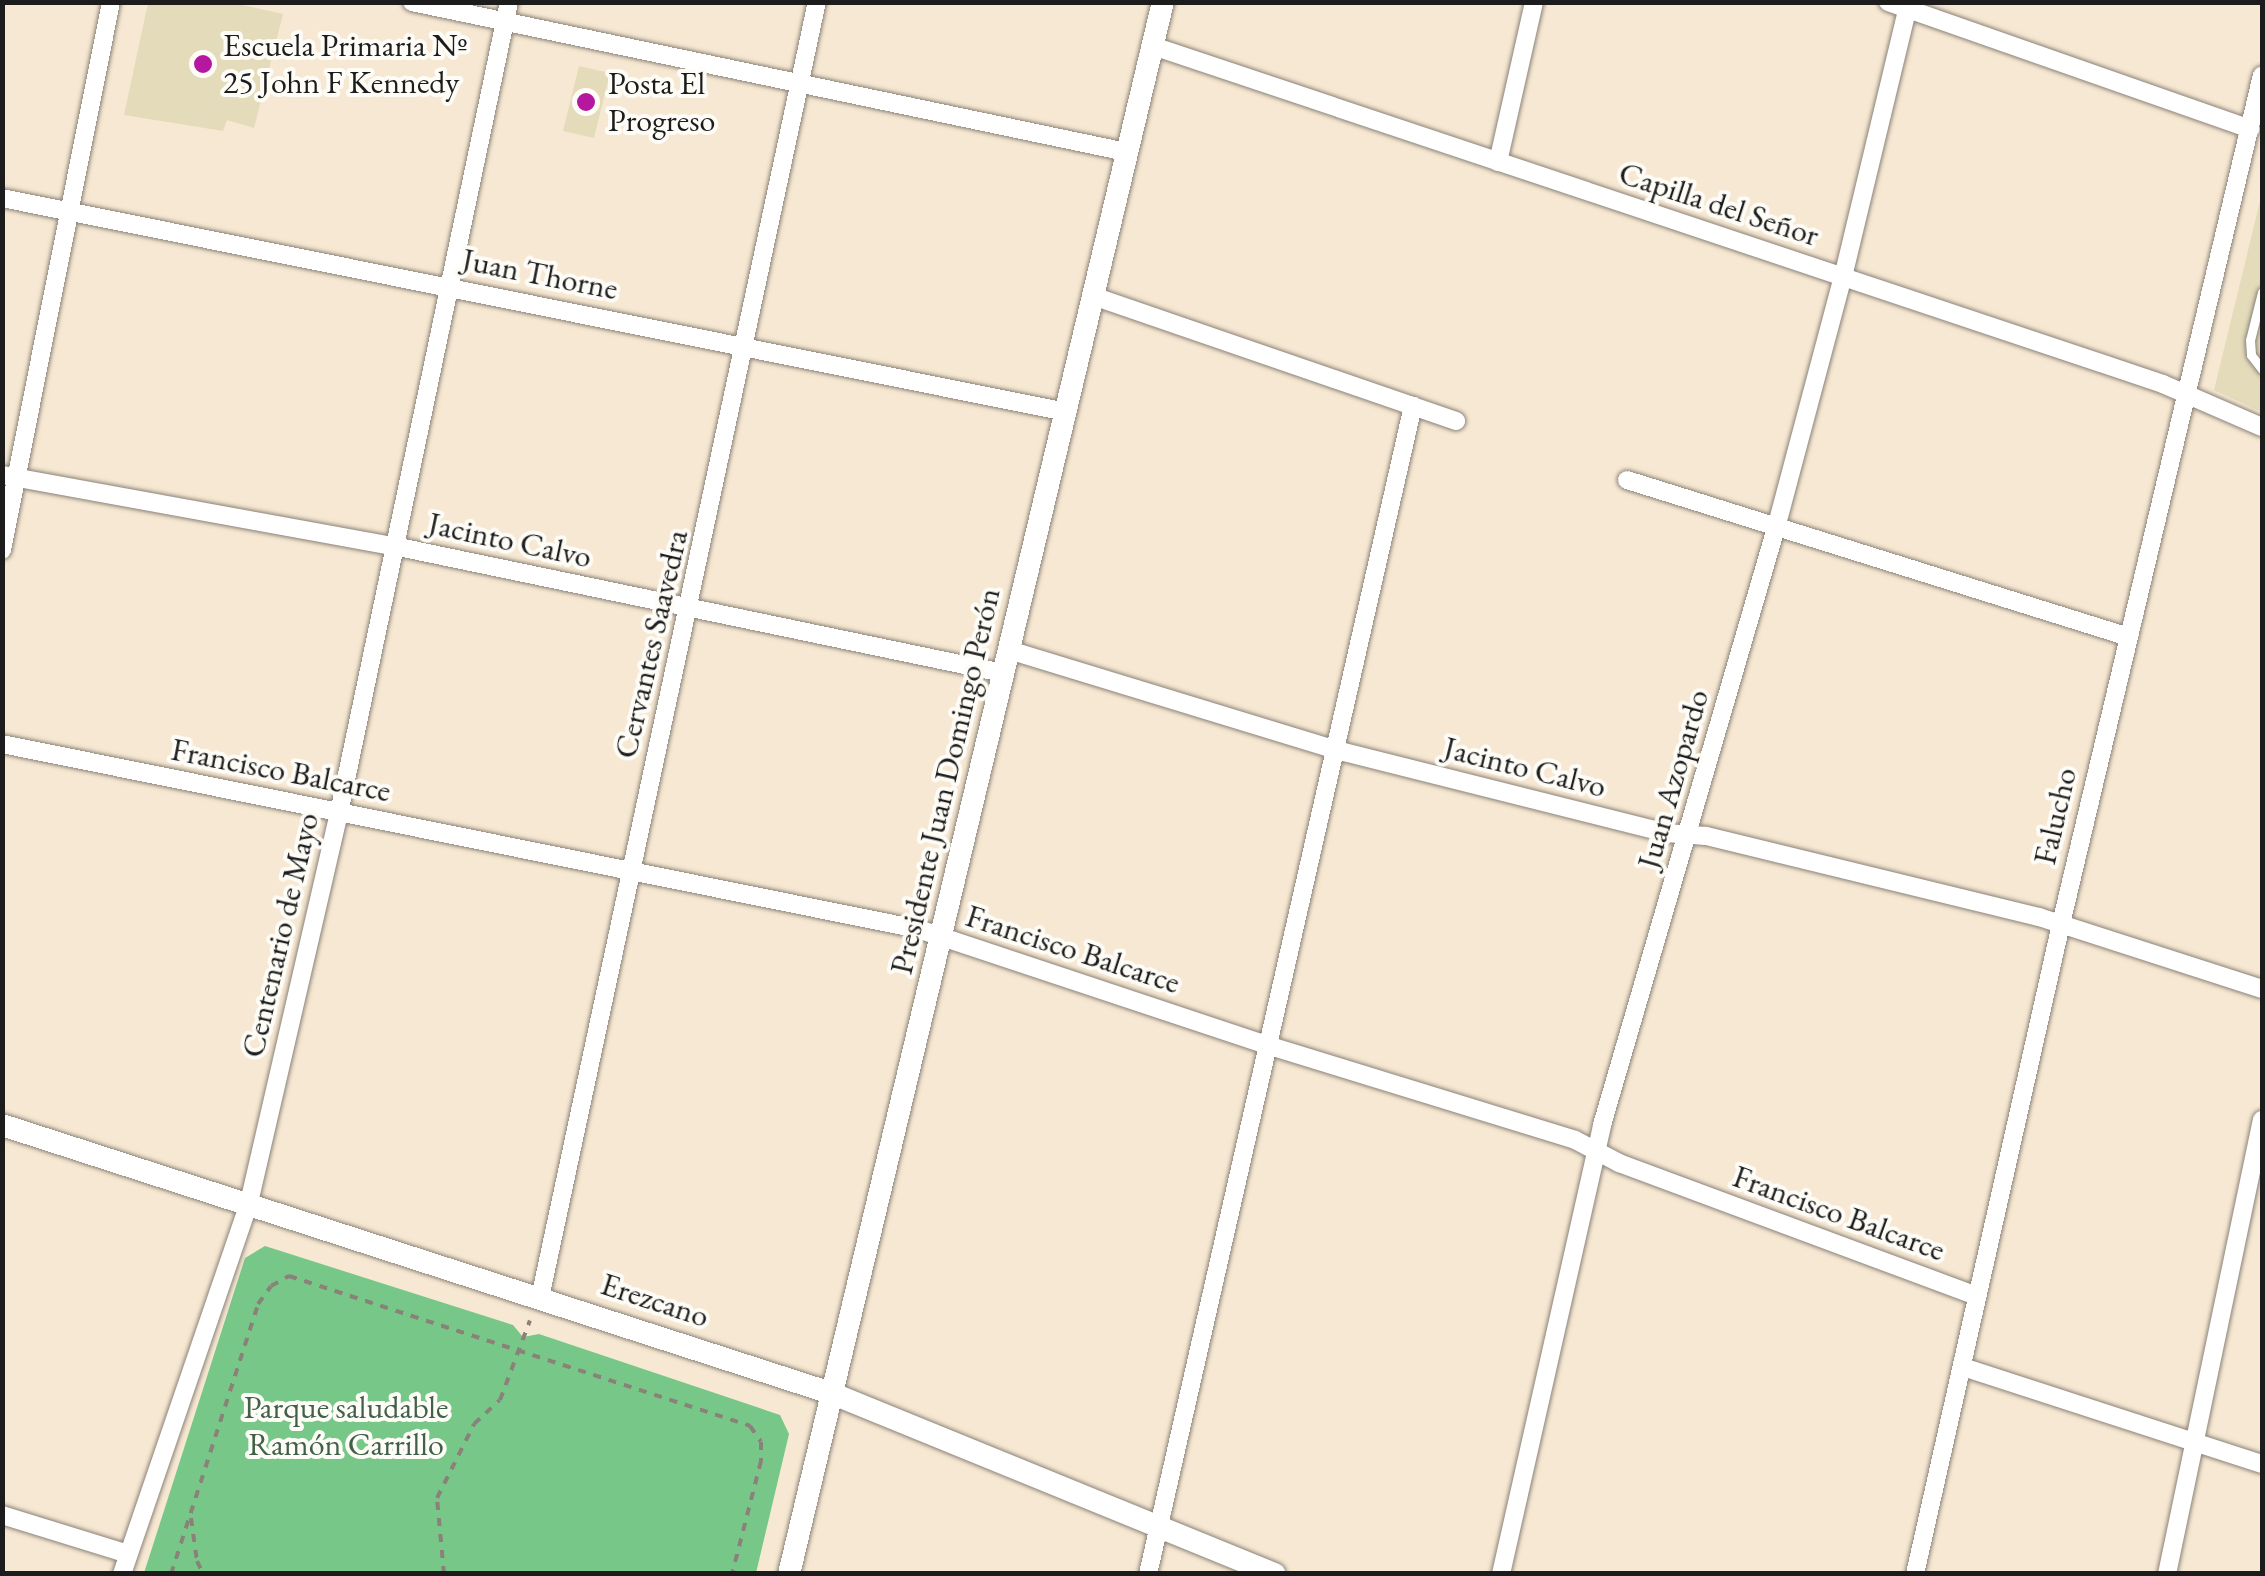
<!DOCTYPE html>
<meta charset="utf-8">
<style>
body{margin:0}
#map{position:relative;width:2265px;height:1576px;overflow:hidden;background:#f7e8d3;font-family:"EB Garamond",serif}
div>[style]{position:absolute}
.built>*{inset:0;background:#e3dbba}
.green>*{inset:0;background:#77c788}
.path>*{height:4px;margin-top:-2px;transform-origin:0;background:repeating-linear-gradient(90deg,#8a8278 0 8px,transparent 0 16px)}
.roads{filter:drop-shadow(0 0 2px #8a8278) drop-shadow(0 0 2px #8a8278)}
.lane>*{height:9px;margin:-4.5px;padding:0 4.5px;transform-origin:4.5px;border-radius:4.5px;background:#fff}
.street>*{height:18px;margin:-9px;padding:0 9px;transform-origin:9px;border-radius:9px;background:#fff}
.secondary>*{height:22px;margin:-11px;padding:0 11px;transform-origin:11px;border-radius:11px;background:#fff}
.dots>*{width:28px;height:28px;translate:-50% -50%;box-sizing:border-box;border:5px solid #fdfcf7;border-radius:50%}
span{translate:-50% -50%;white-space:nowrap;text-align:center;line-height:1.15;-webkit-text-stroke:8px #fdfcf7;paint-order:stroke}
.poi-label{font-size:32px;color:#1c1c1c}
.left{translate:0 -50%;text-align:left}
.street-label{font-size:32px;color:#1c1c1c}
.park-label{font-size:32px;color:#406047}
.frame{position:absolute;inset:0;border:5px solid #1c1c1c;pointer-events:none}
</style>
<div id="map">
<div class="built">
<i style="clip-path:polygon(148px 3px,234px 3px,283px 14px,254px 128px,227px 120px,223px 131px,124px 115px)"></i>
<i style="clip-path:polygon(579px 66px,610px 73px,594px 138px,563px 131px)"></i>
<i style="clip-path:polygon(2262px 193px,2262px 412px,2214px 390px)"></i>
</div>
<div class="green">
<i style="clip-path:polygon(265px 1246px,513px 1325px,523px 1337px,539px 1334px,780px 1415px,789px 1434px,756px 1573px,144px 1573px,245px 1258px)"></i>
</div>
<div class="path">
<i style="left:191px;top:1518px;width:43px;rotate:82.1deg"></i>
<i style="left:197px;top:1561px;width:14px;rotate:65deg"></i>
<i style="left:171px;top:1574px;width:284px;rotate:-72.1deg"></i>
<i style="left:258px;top:1304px;width:22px;rotate:-54deg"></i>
<i style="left:271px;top:1286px;width:21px;rotate:-29deg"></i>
<i style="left:289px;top:1276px;width:485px;rotate:18deg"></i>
<i style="left:750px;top:1426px;width:19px;rotate:55deg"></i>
<i style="left:761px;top:1442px;width:19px;rotate:90deg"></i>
<i style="left:761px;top:1461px;width:117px;rotate:104.4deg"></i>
<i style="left:444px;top:1574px;width:76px;rotate:-95.3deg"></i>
<i style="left:437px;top:1498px;width:83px;rotate:-63.4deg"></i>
<i style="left:474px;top:1424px;width:35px;rotate:-43deg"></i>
<i style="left:500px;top:1400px;width:85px;rotate:-69.4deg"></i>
</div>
<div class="roads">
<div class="lane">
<i style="left:2262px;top:292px;width:49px;rotate:104deg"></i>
<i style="left:2250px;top:340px;width:15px;rotate:86deg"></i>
<i style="left:2251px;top:355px;width:18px;rotate:52deg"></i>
</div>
<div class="street">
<i style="left:412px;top:2px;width:730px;rotate:11.86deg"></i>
<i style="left:1888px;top:2px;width:384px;rotate:19.3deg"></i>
<i style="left:1153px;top:46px;width:1065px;rotate:18.5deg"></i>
<i style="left:2163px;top:384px;width:108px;rotate:23.5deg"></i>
<i style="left:1498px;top:162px;width:164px;rotate:-77.3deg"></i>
<i style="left:2px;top:198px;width:1085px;rotate:11.37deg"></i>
<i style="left:1093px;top:296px;width:384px;rotate:19deg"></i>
<i style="left:2px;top:475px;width:398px;rotate:10.3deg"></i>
<i style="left:394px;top:546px;width:622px;rotate:11.78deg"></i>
<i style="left:1627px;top:480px;width:526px;rotate:17.37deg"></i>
<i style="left:2px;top:550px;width:559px;rotate:-78.75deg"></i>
<i style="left:1009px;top:650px;width:338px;rotate:17deg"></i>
<i style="left:1332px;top:749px;width:344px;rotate:14.1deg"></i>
<i style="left:1666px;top:833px;width:40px;rotate:4.3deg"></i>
<i style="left:1706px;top:836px;width:343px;rotate:13.7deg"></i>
<i style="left:2039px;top:917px;width:234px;rotate:17.9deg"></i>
<i style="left:2px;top:744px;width:934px;rotate:11.42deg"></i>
<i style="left:918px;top:929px;width:368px;rotate:18.4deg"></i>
<i style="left:1267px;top:1045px;width:322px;rotate:17.1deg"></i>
<i style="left:1575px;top:1140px;width:50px;rotate:27.6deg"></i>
<i style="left:1619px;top:1163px;width:382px;rotate:20.4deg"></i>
<i style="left:540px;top:1298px;width:1325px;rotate:-77.94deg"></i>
<i style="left:1963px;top:1367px;width:314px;rotate:18deg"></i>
<i style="left:2px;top:1515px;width:132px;rotate:17.2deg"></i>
<i style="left:122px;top:1574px;width:388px;rotate:-71.1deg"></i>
<i style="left:248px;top:1207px;width:404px;rotate:-77deg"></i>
<i style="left:339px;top:813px;width:829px;rotate:-78.16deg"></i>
<i style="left:1148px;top:1574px;width:1198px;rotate:-77.22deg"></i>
<i style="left:1501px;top:1574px;width:460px;rotate:-77.3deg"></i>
<i style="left:1602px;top:1125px;width:622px;rotate:-73.75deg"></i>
<i style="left:1776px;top:528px;width:260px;rotate:-75.1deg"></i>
<i style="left:1843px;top:277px;width:283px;rotate:-76.5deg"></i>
<i style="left:1915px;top:1574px;width:666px;rotate:-77.34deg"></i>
<i style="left:2061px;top:924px;width:872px;rotate:-76.68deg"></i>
<i style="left:2167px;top:1574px;width:464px;rotate:-78.2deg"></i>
</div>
<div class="secondary">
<i style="left:2px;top:1125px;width:871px;rotate:17.92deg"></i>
<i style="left:831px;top:1393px;width:479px;rotate:22.2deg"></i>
<i style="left:789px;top:1574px;width:1616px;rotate:-76.62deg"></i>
</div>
</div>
<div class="dots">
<i style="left:203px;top:64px;background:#b5179e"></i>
<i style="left:586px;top:102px;background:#b5179e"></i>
</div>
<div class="poi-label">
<span class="left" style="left:223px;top:64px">Escuela Primaria Nº<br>25 John F Kennedy</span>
<span class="left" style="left:608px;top:102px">Posta El<br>Progreso</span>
</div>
<div class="street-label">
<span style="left:1719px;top:204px;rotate:18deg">Capilla del Señor</span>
<span style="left:540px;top:274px;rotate:11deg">Juan Thorne</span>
<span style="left:510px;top:540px;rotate:12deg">Jacinto Calvo</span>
<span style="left:651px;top:644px;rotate:-77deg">Cervantes Saavedra</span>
<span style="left:1525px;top:767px;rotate:14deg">Jacinto Calvo</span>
<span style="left:281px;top:770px;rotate:11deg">Francisco Balcarce</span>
<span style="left:1673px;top:779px;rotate:-74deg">Juan Azopardo</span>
<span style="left:945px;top:781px;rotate:-77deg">Presidente Juan Domingo Perón</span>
<span style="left:2055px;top:816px;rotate:-77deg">Falucho</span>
<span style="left:280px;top:935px;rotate:-77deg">Centenario de Mayo</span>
<span style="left:1073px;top:949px;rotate:18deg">Francisco Balcarce</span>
<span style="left:1839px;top:1213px;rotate:20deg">Francisco Balcarce</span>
<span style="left:655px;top:1300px;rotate:18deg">Erezcano</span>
</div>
<div class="park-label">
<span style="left:346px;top:1426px">Parque saludable<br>Ramón Carrillo</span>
</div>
<div class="frame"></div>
</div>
